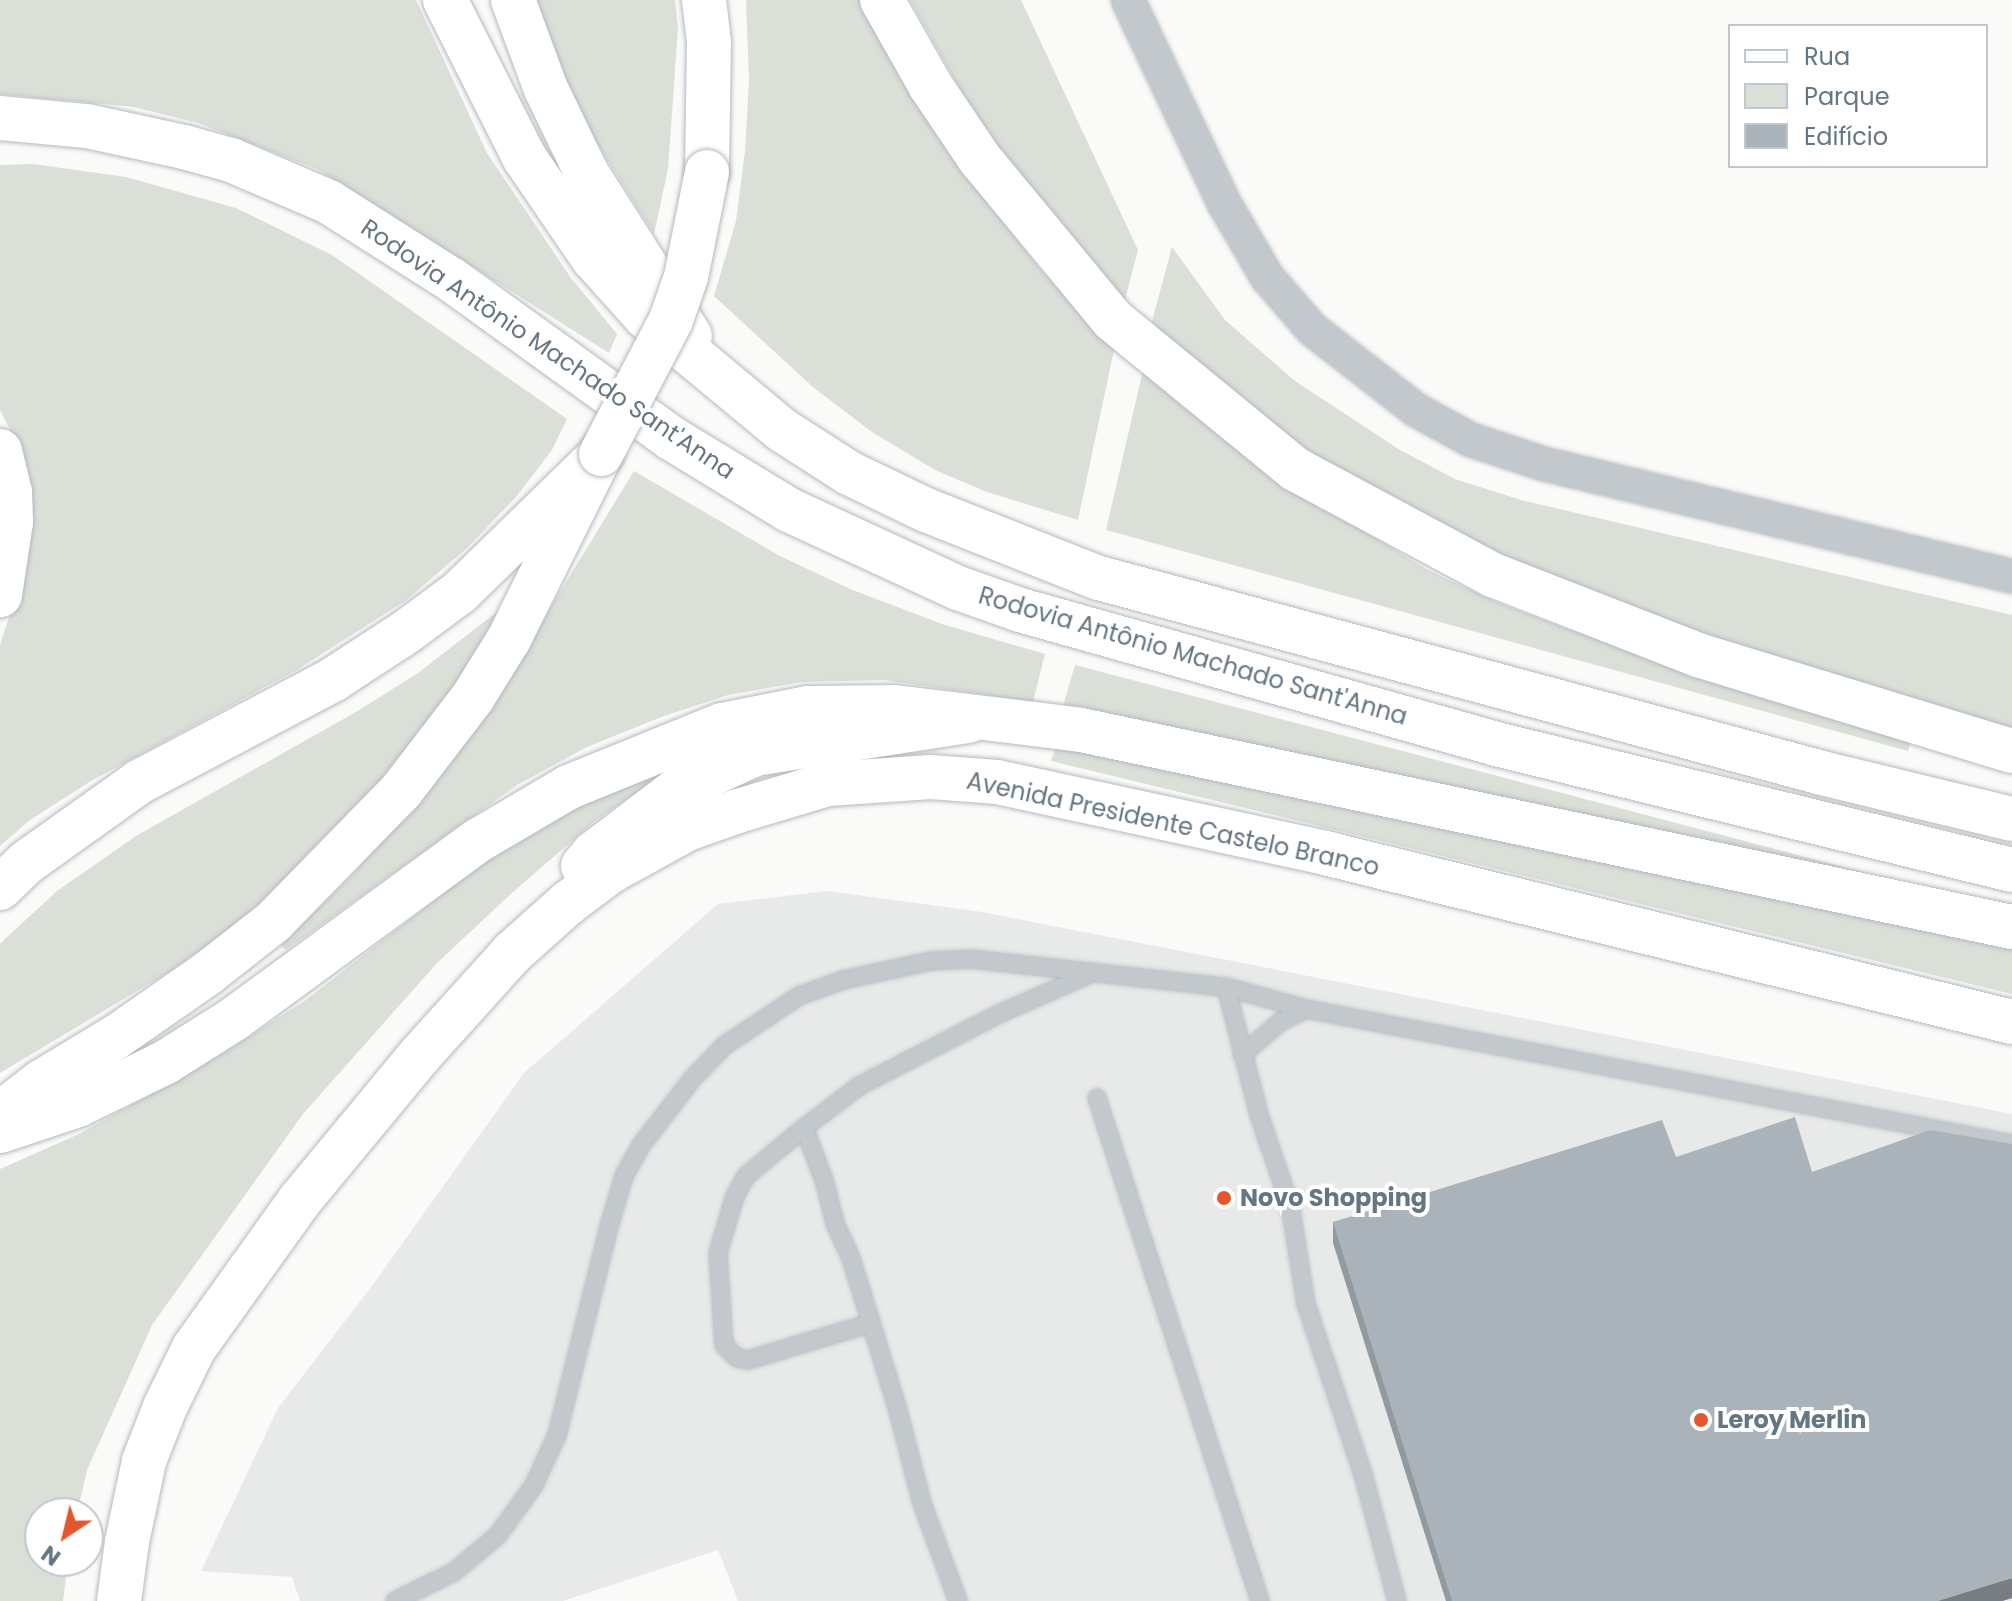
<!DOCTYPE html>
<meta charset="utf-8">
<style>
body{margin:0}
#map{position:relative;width:2012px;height:1601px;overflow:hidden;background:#fafaf8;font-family:Poppins,sans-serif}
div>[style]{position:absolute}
.built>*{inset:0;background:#e8e9e9}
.green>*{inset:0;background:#dadfd7}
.roads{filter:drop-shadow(0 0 2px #b3babf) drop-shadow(0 0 2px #b3babf)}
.lane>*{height:16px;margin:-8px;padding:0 8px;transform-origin:8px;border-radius:8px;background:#c3c8cc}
.street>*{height:32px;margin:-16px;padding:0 16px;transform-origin:16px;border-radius:16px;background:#c3c8cc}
.secondary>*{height:44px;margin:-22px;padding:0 22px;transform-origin:22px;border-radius:22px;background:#fff}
.primary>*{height:44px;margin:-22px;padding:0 22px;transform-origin:22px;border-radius:22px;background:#fff}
.highway>*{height:44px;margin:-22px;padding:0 22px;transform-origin:22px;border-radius:22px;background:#fff}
.bridges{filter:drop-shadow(0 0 2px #b4b9bd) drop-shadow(0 0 2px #b4b9bd)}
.highway-bridge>*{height:44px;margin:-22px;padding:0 22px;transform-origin:22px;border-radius:22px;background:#fff}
.wall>*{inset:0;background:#929a9f}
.shaded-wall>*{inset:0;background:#777d82}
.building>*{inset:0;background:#aab3b9}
.dots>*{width:22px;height:22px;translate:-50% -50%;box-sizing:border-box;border:4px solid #fff;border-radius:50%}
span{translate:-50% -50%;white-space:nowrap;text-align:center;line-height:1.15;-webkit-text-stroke:8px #fff;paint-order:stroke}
.street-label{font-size:24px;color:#657683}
.poi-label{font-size:24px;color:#657683;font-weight:700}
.left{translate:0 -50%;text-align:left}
.legend{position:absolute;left:1728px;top:24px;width:260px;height:144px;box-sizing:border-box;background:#fff;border:2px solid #c1c8cd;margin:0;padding:10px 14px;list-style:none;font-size:24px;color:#657683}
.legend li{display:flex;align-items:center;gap:16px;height:40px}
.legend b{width:40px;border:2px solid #c1c8cd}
.north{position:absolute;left:24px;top:1497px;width:80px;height:80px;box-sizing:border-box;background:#fff;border:2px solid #c1c8cd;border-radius:50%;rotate:215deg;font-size:22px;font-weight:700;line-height:32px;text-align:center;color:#657683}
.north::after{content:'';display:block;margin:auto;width:28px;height:36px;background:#e4572e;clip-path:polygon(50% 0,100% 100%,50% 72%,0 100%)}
</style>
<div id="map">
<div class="built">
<i style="clip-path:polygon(827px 891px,982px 912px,2012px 1114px,2012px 1601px,738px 1601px,718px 1550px,563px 1601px,300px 1601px,292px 1577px,201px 1571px,278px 1408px,375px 1282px,524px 1073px,718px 904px)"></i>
</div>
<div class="green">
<i style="clip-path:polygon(0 0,416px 0,487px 153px,571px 278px,617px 334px,609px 353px,317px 169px,198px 123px,134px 107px,0 94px)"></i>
<i style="clip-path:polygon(531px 0,675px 0,678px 28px,668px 169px,654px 234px,574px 107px)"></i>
<i style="clip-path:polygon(746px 0,860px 0,981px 194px,1040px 269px,1115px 345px,1078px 520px,987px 492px,935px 470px,872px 432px,814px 388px,714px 296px,736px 221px,745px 151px,749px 80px)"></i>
<i style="clip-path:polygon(910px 0,1021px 0,1138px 250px,1125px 300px,1057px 225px,1003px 153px,960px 89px)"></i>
<i style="clip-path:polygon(33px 164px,126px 177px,236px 208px,332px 255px,567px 419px,552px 450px,516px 497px,467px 548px,405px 601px,295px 671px,91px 781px,30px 820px,0 846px,0 645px,20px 584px,23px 476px,10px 430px,0 410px,0 165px)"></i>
<i style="clip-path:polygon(1172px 247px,1225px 320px,1295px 381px,1400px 450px,1455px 479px,1521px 500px,2012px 615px,2012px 730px,1669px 623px,1510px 565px,1310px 452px,1252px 412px,1151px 325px)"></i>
<i style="clip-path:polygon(1143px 370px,1219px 436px,1294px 489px,1428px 570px,1496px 602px,1562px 627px,1911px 741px,1908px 751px,1106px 530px)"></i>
<i style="clip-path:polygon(634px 471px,780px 556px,850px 589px,942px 624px,1045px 654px,1033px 702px,884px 680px,802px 682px,728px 695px,664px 716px,587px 747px,517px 785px,286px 950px,281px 945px,353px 874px,447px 766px,497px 695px)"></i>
<i style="clip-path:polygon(511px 601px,448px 696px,389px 776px,253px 913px,172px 970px,0 1073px,0 944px,6px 938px,57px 891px,136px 836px,356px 712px,418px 673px)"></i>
<i style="clip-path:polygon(1075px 665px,1882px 877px,1890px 887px,1063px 706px)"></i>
<i style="clip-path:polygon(1056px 747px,2012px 940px,2012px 994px,1051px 761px)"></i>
<i style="clip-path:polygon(689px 757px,596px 820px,513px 892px,437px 963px,303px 1114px,152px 1325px,87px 1470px,77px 1513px,40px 1513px,40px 1561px,68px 1561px,63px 1601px,0 1601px,0 1169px,79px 1134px,219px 1056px,306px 1000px,512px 840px,577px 803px)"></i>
</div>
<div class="roads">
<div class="lane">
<i style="left:1226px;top:987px;width:135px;rotate:75.5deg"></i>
<i style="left:1260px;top:1118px;width:92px;rotate:71deg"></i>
<i style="left:1290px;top:1205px;width:100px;rotate:80.8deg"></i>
<i style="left:1306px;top:1304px;width:179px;rotate:71.5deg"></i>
<i style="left:1363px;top:1474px;width:131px;rotate:75deg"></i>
<i style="left:1242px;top:1055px;width:50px;rotate:-41deg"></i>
<i style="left:1280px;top:1022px;width:29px;rotate:-27deg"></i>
<i style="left:1097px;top:1098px;width:529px;rotate:72.04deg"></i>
<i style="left:804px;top:1128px;width:75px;rotate:140.4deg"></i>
<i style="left:746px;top:1176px;width:23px;rotate:119deg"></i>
<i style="left:735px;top:1196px;width:59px;rotate:106.6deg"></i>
<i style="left:718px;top:1253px;width:92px;rotate:86.3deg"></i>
<i style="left:724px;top:1345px;width:18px;rotate:45deg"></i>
<i style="left:737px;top:1358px;width:11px;rotate:10deg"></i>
<i style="left:748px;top:1360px;width:128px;rotate:-16.7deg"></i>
<i style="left:395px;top:1601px;width:66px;rotate:-26.2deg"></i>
<i style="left:454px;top:1572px;width:57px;rotate:-40.1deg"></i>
<i style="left:498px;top:1535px;width:62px;rotate:-54.2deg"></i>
<i style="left:534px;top:1485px;width:55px;rotate:-65.3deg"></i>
<i style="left:557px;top:1435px;width:219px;rotate:-76deg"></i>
<i style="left:610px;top:1223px;width:49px;rotate:-73.4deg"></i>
<i style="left:624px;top:1176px;width:37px;rotate:-61deg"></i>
<i style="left:642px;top:1144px;width:83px;rotate:-52.3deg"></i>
<i style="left:693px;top:1078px;width:46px;rotate:-45.9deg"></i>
<i style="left:725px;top:1045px;width:89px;rotate:-33.5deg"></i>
<i style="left:799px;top:996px;width:47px;rotate:-20deg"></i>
<i style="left:843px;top:980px;width:91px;rotate:-12.1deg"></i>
<i style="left:932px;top:961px;width:39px;rotate:-3deg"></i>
<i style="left:971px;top:959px;width:257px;rotate:6.3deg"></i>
<i style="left:1226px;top:987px;width:83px;rotate:15.4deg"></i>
<i style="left:1306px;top:1009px;width:719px;rotate:10.83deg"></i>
<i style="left:958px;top:1601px;width:104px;rotate:-110.2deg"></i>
<i style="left:922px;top:1503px;width:99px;rotate:-104.6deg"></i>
<i style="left:897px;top:1407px;width:156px;rotate:-107.2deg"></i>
<i style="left:851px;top:1258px;width:38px;rotate:-115deg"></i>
<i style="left:835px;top:1223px;width:44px;rotate:-104.3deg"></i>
<i style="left:824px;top:1180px;width:56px;rotate:-111deg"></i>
<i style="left:804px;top:1128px;width:69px;rotate:-37.4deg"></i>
<i style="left:859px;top:1086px;width:160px;rotate:-27.2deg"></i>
<i style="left:1001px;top:1013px;width:97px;rotate:-23.7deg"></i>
</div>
<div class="street">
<i style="left:1128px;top:0;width:225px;rotate:64.7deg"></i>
<i style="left:1224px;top:203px;width:86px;rotate:59.8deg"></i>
<i style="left:1267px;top:277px;width:69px;rotate:49.1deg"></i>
<i style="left:1312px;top:329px;width:132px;rotate:37.9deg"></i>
<i style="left:1416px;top:410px;width:63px;rotate:28.6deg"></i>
<i style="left:1471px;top:440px;width:77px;rotate:18.2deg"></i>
<i style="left:1544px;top:464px;width:481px;rotate:13.5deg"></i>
</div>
<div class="secondary">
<i style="left:583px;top:866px;width:17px;rotate:-50deg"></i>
<i style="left:594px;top:853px;width:104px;rotate:-37.2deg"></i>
<i style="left:677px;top:790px;width:86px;rotate:-24.8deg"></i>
<i style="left:755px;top:754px;width:216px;rotate:-8.8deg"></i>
<i style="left:119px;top:1601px;width:60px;rotate:-82.3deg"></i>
<i style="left:127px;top:1542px;width:83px;rotate:-78.1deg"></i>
<i style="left:144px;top:1461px;width:58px;rotate:-68.7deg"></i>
<i style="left:165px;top:1407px;width:66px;rotate:-63.8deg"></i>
<i style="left:194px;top:1348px;width:182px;rotate:-54.4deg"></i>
<i style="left:300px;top:1200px;width:188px;rotate:-50.4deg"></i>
<i style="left:420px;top:1055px;width:139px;rotate:-47.9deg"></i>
<i style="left:513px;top:952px;width:74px;rotate:-41.7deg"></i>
<i style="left:568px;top:903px;width:54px;rotate:-36.7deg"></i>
<i style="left:611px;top:871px;width:87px;rotate:-28.9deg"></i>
<i style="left:687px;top:829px;width:54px;rotate:-19.4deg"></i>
<i style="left:738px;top:811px;width:94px;rotate:-16.7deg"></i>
<i style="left:828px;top:784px;width:103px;rotate:-3.9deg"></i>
<i style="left:931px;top:777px;width:66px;rotate:4.3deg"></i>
<i style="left:997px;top:782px;width:340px;rotate:12.2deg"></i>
<i style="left:1329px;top:854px;width:703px;rotate:13.82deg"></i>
</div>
<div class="primary">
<i style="left:0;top:888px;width:37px;rotate:-44deg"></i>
<i style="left:27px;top:862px;width:138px;rotate:-35.5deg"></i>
<i style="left:139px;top:782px;width:221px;rotate:-27.8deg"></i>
<i style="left:334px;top:679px;width:86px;rotate:-33.1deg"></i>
<i style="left:406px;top:632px;width:67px;rotate:-36.5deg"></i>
<i style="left:460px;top:592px;width:185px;rotate:-44.3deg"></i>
</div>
<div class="highway">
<i style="left:445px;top:0;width:176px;rotate:63.3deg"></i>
<i style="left:524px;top:157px;width:122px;rotate:55.7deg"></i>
<i style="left:593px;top:258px;width:79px;rotate:48.1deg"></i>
<i style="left:646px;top:317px;width:177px;rotate:39.7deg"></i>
<i style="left:782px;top:430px;width:80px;rotate:32.7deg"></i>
<i style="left:849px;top:473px;width:85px;rotate:25.7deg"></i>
<i style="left:926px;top:510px;width:186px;rotate:21.5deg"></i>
<i style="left:1099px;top:578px;width:749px;rotate:15.09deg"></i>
<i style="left:1822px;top:773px;width:195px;rotate:13.6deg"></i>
<i style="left:513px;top:0;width:95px;rotate:69.7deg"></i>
<i style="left:546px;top:89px;width:92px;rotate:64.3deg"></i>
<i style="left:586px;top:172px;width:194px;rotate:57.6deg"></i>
<i style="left:704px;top:0;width:42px;rotate:83.2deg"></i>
<i style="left:709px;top:42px;width:130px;rotate:90.9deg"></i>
<i style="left:882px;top:0;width:98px;rotate:60.5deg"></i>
<i style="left:930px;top:85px;width:88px;rotate:56.1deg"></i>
<i style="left:979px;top:158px;width:210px;rotate:50.4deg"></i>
<i style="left:1113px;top:320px;width:235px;rotate:39.3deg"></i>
<i style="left:1295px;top:469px;width:225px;rotate:28.2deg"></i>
<i style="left:1493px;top:575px;width:223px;rotate:21.3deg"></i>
<i style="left:1701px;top:656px;width:325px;rotate:17deg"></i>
<i style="left:0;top:118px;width:87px;rotate:5.3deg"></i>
<i style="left:87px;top:126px;width:99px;rotate:12.2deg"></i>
<i style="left:184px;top:147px;width:49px;rotate:15.5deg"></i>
<i style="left:231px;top:160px;width:107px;rotate:23.2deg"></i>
<i style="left:329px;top:202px;width:146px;rotate:32.4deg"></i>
<i style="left:452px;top:280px;width:270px;rotate:35.8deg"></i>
<i style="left:671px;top:438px;width:138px;rotate:31.4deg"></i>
<i style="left:789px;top:510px;width:186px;rotate:24.8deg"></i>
<i style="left:958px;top:588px;width:66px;rotate:19.5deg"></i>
<i style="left:1020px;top:610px;width:495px;rotate:15.7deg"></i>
<i style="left:1496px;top:744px;width:531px;rotate:13.72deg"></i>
<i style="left:0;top:451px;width:42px;rotate:76.3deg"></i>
<i style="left:10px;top:492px;width:30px;rotate:88deg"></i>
<i style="left:11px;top:522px;width:74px;rotate:98.6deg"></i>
<i style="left:0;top:1114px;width:52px;rotate:-38deg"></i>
<i style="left:41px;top:1082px;width:87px;rotate:-31deg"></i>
<i style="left:116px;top:1037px;width:112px;rotate:-34.8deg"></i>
<i style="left:208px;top:973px;width:83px;rotate:-38.1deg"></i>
<i style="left:273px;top:922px;width:183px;rotate:-45.7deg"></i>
<i style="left:401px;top:791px;width:118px;rotate:-52.5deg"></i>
<i style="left:473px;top:697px;width:68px;rotate:-58.2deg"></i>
<i style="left:509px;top:639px;width:207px;rotate:-63.6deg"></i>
<i style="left:0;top:1131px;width:82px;rotate:-18.4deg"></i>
<i style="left:78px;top:1105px;width:98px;rotate:-26deg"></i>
<i style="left:166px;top:1062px;width:80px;rotate:-32.3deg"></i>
<i style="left:234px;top:1019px;width:303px;rotate:-36.2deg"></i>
<i style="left:479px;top:840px;width:104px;rotate:-30.5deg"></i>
<i style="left:569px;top:787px;width:165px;rotate:-22.1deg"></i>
<i style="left:722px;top:725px;width:88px;rotate:-11.2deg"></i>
<i style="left:808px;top:708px;width:87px;rotate:-0.7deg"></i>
<i style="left:895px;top:707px;width:187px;rotate:7deg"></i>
<i style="left:1081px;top:730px;width:952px;rotate:11.95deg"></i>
</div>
</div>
<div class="bridges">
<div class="highway-bridge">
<i style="left:601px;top:454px;width:151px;rotate:-62.4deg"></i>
<i style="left:671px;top:320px;width:46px;rotate:-70.8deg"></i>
<i style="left:686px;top:277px;width:107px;rotate:-78.7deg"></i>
</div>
</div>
<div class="wall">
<i style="clip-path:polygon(1676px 1157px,1812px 1172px,2012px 1598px,2002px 1601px,1446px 1601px,1333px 1243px,1333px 1222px)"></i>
</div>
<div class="shaded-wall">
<i style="clip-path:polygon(2012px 1578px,2012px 1598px,2002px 1601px,1938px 1601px)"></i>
</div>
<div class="building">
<i style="clip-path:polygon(1795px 1117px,1812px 1172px,1930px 1130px,2012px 1144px,2012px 1578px,1938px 1601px,1452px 1601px,1333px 1222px,1662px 1120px,1676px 1157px)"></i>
</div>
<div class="dots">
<i style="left:1224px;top:1198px;background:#e4572e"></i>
<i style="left:1701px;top:1420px;background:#e4572e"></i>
</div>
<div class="street-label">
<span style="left:548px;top:349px;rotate:34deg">Rodovia Antônio Machado Sant'Anna</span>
<span style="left:1193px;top:656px;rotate:16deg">Rodovia Antônio Machado Sant'Anna</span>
<span style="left:1173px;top:824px;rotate:12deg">Avenida Presidente Castelo Branco</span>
</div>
<div class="poi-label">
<span class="left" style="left:1240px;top:1198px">Novo Shopping</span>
<span class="left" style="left:1717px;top:1420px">Leroy Merlin</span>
</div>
<ul class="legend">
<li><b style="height:10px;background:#fff"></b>Rua</li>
<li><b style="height:22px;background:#dadfd7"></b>Parque</li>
<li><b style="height:22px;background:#aab3b9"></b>Edifício</li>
</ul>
<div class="north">N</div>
</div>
